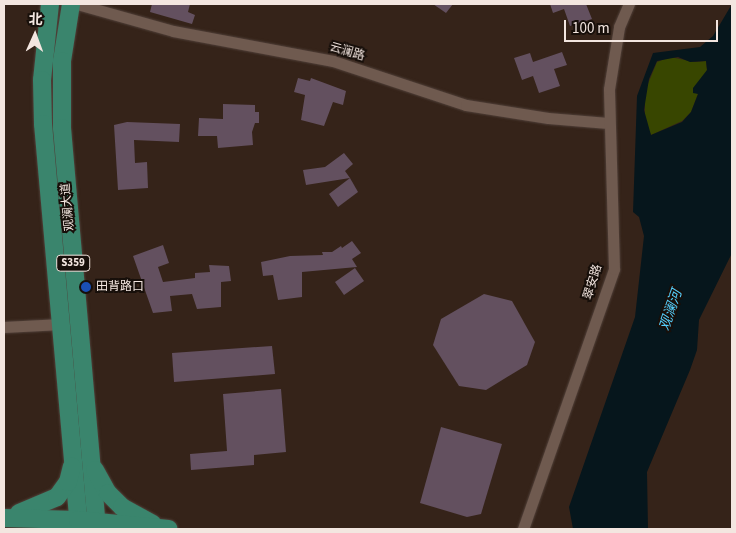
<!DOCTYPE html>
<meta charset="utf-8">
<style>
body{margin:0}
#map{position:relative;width:736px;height:533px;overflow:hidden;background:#352319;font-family:"Source Sans 3","Noto Sans SC",sans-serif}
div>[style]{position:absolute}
.green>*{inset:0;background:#384600}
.water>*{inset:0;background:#06161c}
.building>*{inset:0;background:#63505f}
.roads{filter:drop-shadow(0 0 1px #504039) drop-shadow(0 0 1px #504039)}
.minor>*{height:11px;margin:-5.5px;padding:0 5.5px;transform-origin:5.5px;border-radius:5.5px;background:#6f5a4f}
.primary>*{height:18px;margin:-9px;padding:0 9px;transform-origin:9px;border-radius:9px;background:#3a856d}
.dots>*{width:14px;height:14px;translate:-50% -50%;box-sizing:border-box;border:2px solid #170f0a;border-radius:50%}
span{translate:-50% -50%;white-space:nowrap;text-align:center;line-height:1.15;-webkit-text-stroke:4px #170f0a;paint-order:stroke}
.shield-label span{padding:1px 4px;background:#170f0a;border:1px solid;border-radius:4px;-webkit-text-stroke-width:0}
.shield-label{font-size:11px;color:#f3e6e0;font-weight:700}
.street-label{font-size:12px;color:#f3e6e0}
.poi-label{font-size:12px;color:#f3e6e0}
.left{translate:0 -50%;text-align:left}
.water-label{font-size:14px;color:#55d0fe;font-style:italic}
.frame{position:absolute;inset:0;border:5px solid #f3e6e0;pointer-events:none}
.north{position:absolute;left:10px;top:10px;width:50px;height:50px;-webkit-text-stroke:4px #170f0a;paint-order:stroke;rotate:2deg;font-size:14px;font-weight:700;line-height:20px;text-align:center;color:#f3e6e0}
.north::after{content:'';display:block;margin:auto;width:18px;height:22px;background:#f3e6e0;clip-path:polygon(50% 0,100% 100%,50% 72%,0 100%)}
.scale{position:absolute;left:564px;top:20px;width:154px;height:22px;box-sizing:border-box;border:2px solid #f3e6e0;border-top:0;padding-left:6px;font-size:15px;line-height:18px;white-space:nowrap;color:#f3e6e0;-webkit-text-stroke:4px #170f0a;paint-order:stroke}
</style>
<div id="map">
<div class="green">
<i style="clip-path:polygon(670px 57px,695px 62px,706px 61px,707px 70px,691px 112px,682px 121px,651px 135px,645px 122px,645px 91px,657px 62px)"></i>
</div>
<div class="water">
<i style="clip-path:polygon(evenodd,732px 4px,732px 253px,699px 320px,697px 350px,690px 370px,647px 472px,648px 529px,573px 529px,569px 507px,635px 317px,644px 236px,639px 217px,633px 212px,637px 96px,653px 53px,700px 47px,713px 36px,732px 4px,678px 57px,690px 62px,706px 61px,707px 70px,693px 88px,693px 93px,698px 94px,691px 112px,682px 122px,651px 135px,644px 110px,649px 79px,657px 61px,678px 57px)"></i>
</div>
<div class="building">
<i style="clip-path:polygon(152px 4px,190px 4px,188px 12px,195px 15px,192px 24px,150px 12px)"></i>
<i style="clip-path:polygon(433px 4px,453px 4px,446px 13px)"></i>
<i style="clip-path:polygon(550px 4px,586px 4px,592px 19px,570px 26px,564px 9px,553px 13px)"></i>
<i style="clip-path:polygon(562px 52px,567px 65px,554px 69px,560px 86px,539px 93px,533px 76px,522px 80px,514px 58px,530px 53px,533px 62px)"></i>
<i style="clip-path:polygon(298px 78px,310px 81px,311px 78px,346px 91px,343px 105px,333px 102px,324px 126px,301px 120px,305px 95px,294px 92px)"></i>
<i style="clip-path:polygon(223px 104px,255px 105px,255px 112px,259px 112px,259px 123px,255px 123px,252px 132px,253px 145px,218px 148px,217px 136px,198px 136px,199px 118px,223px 119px)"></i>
<i style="clip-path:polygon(127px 122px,180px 124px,179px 142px,134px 140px,135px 163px,147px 162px,148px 188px,118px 190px,114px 125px)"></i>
<i style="clip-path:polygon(344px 153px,353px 164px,345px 171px,350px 178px,306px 185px,303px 170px,325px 167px)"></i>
<i style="clip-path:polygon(350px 178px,358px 192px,338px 207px,329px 194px)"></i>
<i style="clip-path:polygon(352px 241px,361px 253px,352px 259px,357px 267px,302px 272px,302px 297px,278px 300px,273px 275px,263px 276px,261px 262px,290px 256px,323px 255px,322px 252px,332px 252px,341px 246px,342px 248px)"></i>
<i style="clip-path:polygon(163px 245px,169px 263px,158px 267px,163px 282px,195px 278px,195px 273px,210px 272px,209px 265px,229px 266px,231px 281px,221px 282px,221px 307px,197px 309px,192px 294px,170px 296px,172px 311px,153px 313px,133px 256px)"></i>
<i style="clip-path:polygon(355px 268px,364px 281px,344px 295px,335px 282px)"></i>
<i style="clip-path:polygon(484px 294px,512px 301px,535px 342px,527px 365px,486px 390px,459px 386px,433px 345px,441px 319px)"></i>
<i style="clip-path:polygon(272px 346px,275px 374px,174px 382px,172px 353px)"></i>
<i style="clip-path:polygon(281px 389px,286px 452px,254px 455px,254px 465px,191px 470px,190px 454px,227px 451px,223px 394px)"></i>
<i style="clip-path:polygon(441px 427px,502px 444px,481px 514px,467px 517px,420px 503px)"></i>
</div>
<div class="roads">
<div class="minor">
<i style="left:77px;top:4px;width:100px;rotate:15.7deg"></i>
<i style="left:173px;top:31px;width:163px;rotate:10.6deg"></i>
<i style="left:333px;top:61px;width:140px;rotate:18.3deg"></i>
<i style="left:466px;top:105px;width:83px;rotate:9deg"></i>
<i style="left:548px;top:118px;width:60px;rotate:4.8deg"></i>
<i style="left:4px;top:327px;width:57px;rotate:-3deg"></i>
<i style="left:523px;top:529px;width:275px;rotate:-70.7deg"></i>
<i style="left:614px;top:269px;width:180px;rotate:-91.6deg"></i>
<i style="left:609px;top:89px;width:63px;rotate:-80.8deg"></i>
<i style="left:619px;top:27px;width:25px;rotate:-67deg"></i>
</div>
<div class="primary">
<i style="left:50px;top:4px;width:76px;rotate:96deg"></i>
<i style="left:42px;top:80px;width:44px;rotate:88.7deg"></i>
<i style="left:43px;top:124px;width:407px;rotate:84.9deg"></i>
<i style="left:71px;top:4px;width:58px;rotate:99deg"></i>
<i style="left:62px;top:61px;width:67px;rotate:90deg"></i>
<i style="left:62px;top:128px;width:403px;rotate:85deg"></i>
<i style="left:95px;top:470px;width:26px;rotate:61deg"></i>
<i style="left:108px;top:493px;width:20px;rotate:45deg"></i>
<i style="left:122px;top:507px;width:35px;rotate:29deg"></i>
<i style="left:19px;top:513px;width:41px;rotate:-22.8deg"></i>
<i style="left:57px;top:497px;width:19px;rotate:-54deg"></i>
<i style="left:68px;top:482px;width:16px;rotate:-76deg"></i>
<i style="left:4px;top:518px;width:74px;rotate:1.5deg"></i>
<i style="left:78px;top:520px;width:91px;rotate:5.6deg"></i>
</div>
</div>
<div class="dots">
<i style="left:86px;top:287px;background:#1a4fb4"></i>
</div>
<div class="shield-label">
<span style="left:73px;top:263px">S359</span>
</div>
<div class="street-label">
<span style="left:347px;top:52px;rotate:16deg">云澜路</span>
<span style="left:68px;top:207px;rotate:-95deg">观澜大道</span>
<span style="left:593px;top:282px;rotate:-73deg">翠安路</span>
</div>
<div class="poi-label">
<span class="left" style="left:96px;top:287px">田背路口</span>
</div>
<div class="water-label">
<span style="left:671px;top:310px;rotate:-71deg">观澜河</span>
</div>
<div class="frame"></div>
<div class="north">北</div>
<div class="scale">100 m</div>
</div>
